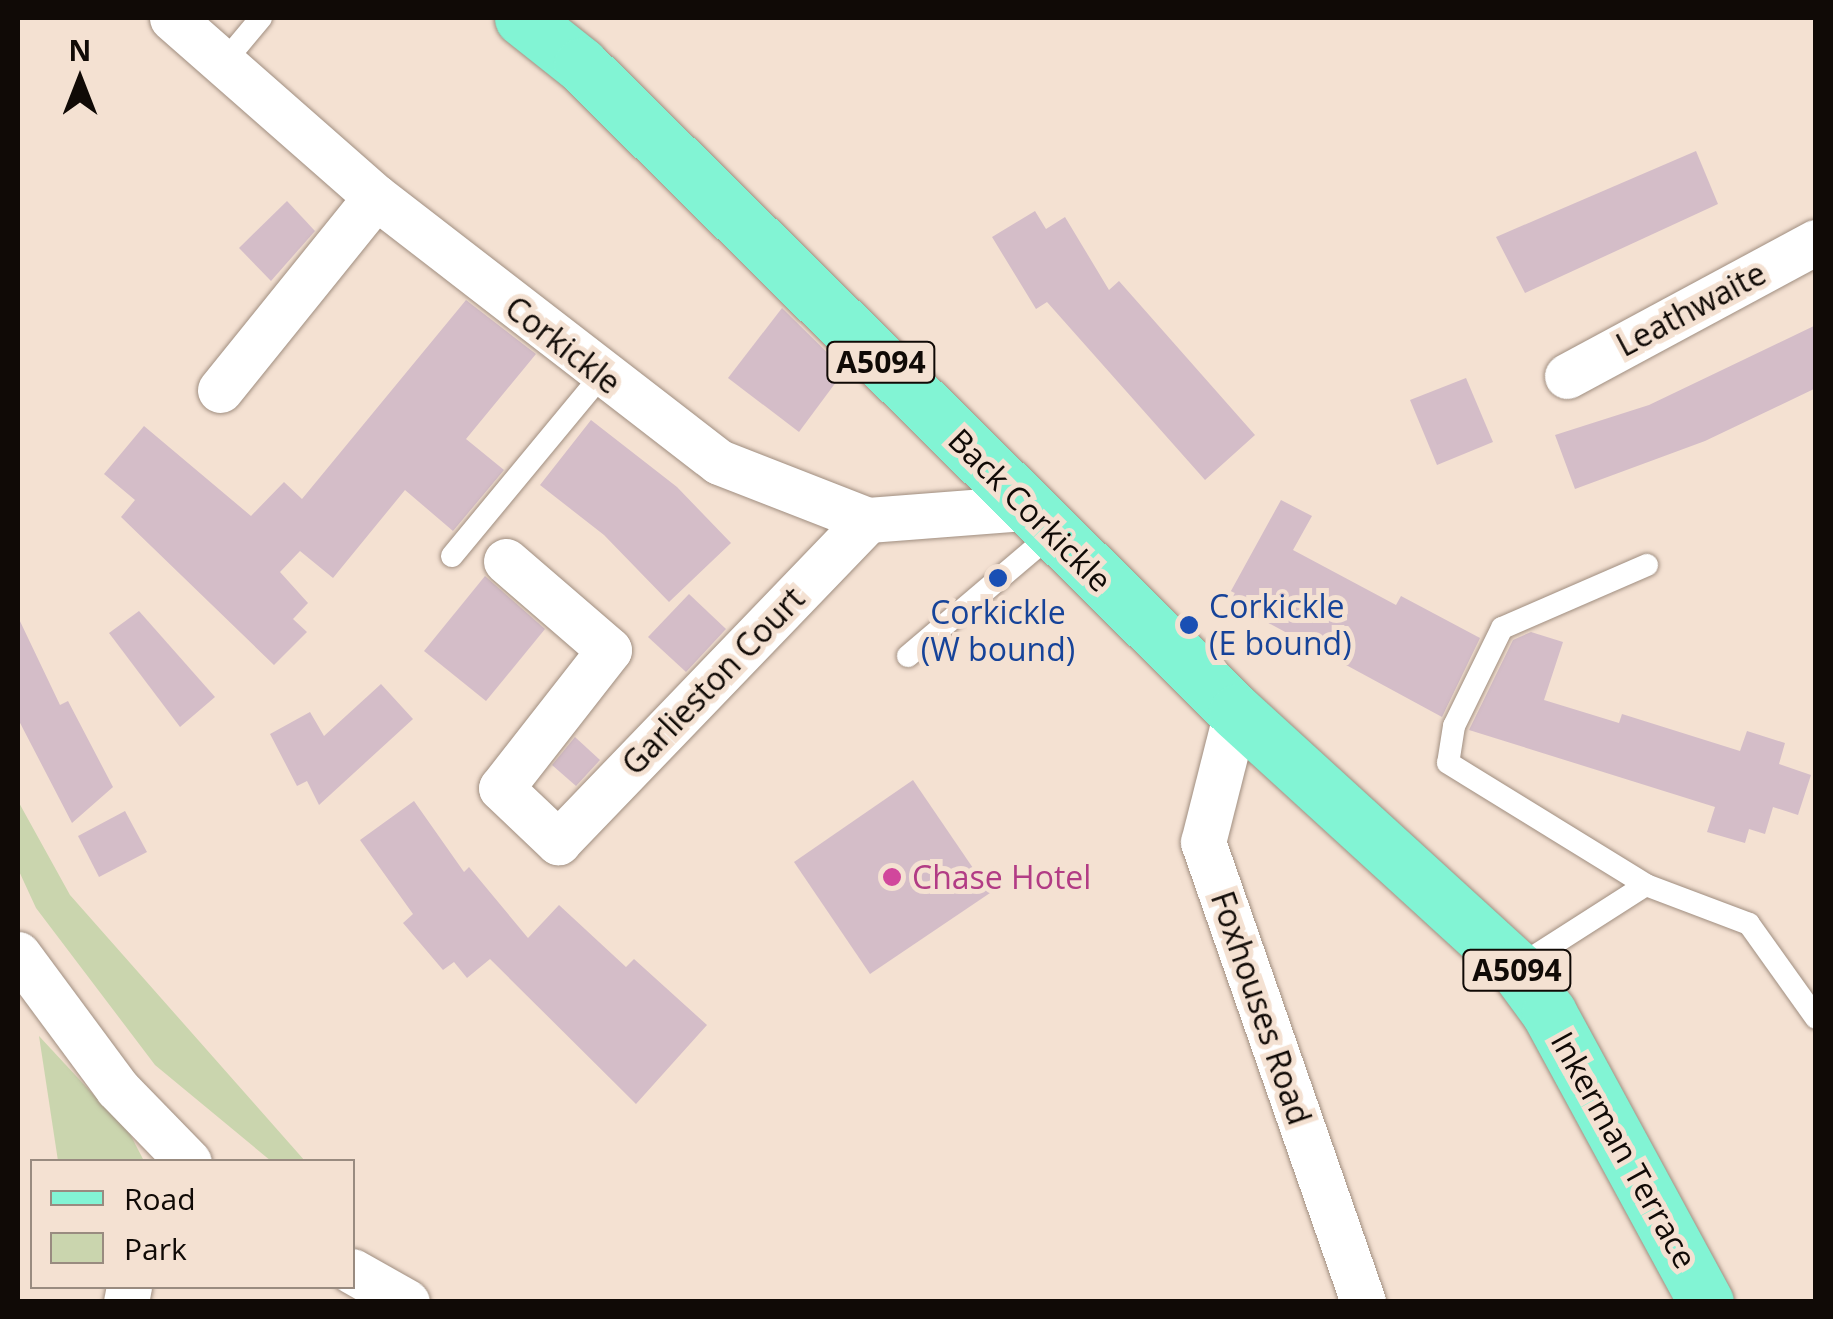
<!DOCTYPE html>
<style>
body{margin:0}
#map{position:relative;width:1833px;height:1319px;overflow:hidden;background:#f4e1d2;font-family:"Open Sans",sans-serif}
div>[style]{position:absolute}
.green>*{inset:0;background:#cad5ae}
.building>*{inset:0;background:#d4bdc8}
.roads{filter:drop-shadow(0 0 2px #a08e80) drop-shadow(0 0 2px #a08e80)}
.service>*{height:22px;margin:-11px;padding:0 11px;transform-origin:11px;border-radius:11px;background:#fff}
.minor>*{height:45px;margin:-22.5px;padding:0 22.5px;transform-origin:22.5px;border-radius:22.5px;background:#fff}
.primary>*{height:55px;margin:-27.5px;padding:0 27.5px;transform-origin:27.5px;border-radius:27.5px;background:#82f4d4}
.dots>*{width:28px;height:28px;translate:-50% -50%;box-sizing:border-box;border:5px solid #f4e1d2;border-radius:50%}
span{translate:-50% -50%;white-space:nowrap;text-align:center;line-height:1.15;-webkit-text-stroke:10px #f4e1d2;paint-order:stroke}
.shield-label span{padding:2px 8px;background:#f4e1d2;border:2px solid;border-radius:8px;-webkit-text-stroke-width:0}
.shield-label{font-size:30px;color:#100a06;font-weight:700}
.street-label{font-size:32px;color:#100a06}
.transit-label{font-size:32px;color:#164399}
.left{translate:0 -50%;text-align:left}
.hotel-label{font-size:32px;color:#b23c85}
.frame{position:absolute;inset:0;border:20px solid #100a06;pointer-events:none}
.legend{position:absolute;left:30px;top:1159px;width:325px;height:130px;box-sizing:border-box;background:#f4e1d2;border:2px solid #998b80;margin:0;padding:12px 18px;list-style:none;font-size:30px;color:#100a06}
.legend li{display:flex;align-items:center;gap:20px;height:50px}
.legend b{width:50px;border:2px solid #998b80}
.north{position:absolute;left:30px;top:30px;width:100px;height:100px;-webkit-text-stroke:8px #f4e1d2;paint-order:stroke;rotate:0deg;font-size:28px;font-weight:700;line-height:40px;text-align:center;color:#100a06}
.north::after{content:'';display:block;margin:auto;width:35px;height:45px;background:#100a06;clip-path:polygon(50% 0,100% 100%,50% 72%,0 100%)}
</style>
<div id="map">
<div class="green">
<i style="clip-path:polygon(18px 801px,70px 895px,305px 1161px,271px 1161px,155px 1065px,36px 908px,18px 869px)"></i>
<i style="clip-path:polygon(39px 1036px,130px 1134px,144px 1161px,58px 1161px)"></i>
</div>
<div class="building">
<i style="clip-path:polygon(1696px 151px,1718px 204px,1525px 293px,1496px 237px)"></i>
<i style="clip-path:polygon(287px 201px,315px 231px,271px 281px,239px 248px)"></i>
<i style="clip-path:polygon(1035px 211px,1046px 229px,1065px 217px,1109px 290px,1119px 281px,1255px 435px,1205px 480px,1047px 302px,1036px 309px,992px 237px)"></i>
<i style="clip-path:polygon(466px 300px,536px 354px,466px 439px,504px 470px,453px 531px,405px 490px,333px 578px,300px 551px,280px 572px,308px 603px,293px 619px,307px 632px,274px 665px,121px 517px,135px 500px,104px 474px,144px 426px,251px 516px,284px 482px,302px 499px)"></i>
<i style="clip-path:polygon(782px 308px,845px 370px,799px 432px,728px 378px)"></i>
<i style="clip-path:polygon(1816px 325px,1816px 388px,1705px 441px,1575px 489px,1555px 435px,1649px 405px)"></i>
<i style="clip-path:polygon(1466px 378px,1493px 442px,1437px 465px,1410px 400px)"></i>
<i style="clip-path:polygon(591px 420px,677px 487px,731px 543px,669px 602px,604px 535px,540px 485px)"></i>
<i style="clip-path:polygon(1281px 500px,1312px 516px,1293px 550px,1396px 605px,1401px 596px,1480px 638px,1442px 717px,1226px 600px)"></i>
<i style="clip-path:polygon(485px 576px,545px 629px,486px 701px,424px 651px)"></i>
<i style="clip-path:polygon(689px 594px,726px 629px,686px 672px,648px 637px)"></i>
<i style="clip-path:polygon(139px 611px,215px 697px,180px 727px,109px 633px)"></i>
<i style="clip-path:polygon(18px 617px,60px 705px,68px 701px,113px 787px,72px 823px,18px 719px)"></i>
<i style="clip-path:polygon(1531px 632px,1563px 642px,1544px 700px,1619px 723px,1622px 714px,1740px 751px,1747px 731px,1785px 743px,1779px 764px,1811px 775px,1798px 815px,1773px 807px,1765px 834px,1749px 829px,1745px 843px,1707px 832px,1715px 807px,1469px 730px,1513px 640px)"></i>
<i style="clip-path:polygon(381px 684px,413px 719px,319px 805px,307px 781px,297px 786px,270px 734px,310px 712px,324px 736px)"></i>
<i style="clip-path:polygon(575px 737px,600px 760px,576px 786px,552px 765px)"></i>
<i style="clip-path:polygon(913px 780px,990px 893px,870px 974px,794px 862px)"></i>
<i style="clip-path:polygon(414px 801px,464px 872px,469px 867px,528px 938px,559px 905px,626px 967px,634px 959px,707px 1025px,636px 1104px,490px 959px,467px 978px,454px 962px,443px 970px,403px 923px,413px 914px,360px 840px)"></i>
<i style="clip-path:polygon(125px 811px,147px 852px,99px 877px,78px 836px)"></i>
</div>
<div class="roads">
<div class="service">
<i style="left:225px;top:61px;width:56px;rotate:-50.1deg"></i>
<i style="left:452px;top:556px;width:234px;rotate:-50.4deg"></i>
<i style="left:1647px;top:565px;width:158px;rotate:156.5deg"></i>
<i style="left:1502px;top:628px;width:109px;rotate:116.1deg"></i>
<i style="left:1454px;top:726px;width:37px;rotate:99deg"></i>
<i style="left:1448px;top:763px;width:233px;rotate:31.6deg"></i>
<i style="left:1646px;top:885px;width:110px;rotate:20.7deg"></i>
<i style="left:1749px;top:924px;width:115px;rotate:54.5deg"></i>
<i style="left:908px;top:656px;width:190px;rotate:-40.3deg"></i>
<i style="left:1516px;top:968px;width:154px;rotate:-32.6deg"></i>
</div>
<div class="minor">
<i style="left:172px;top:18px;width:271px;rotate:41.3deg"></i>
<i style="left:376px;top:197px;width:433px;rotate:37.7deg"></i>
<i style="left:719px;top:462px;width:160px;rotate:21.3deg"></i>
<i style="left:868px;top:520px;width:156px;rotate:-4.4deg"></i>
<i style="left:1567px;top:376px;width:283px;rotate:-28.3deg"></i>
<i style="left:220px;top:390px;width:248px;rotate:-51.1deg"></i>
<i style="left:506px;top:561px;width:136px;rotate:40.8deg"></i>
<i style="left:609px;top:650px;width:175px;rotate:128deg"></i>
<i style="left:501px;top:788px;width:79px;rotate:43.5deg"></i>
<i style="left:558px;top:842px;width:447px;rotate:-46.1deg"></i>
<i style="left:1236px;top:712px;width:134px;rotate:104.2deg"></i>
<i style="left:1203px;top:842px;width:487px;rotate:70.8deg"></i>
<i style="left:18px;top:954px;width:167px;rotate:53.5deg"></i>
<i style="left:117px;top:1088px;width:103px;rotate:45.8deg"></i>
<i style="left:352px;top:1271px;width:63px;rotate:29.4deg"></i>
<i style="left:126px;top:1302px;width:16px;rotate:-79deg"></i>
</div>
<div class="primary">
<i style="left:522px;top:18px;width:75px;rotate:38.5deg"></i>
<i style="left:581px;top:65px;width:921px;rotate:44.65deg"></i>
<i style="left:1236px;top:712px;width:379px;rotate:42.4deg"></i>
<i style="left:1516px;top:968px;width:56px;rotate:53.7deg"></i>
<i style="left:1549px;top:1013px;width:329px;rotate:61.5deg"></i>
</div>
</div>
<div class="dots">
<i style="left:998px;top:578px;background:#1a4fb4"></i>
<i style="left:1189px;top:625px;background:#1a4fb4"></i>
<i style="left:892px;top:877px;background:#d1479c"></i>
</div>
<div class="shield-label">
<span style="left:881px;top:362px">A5094</span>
<span style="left:1517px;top:970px">A5094</span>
</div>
<div class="street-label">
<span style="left:1691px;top:309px;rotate:-28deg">Leathwaite</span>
<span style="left:563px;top:345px;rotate:38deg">Corkickle</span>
<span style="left:1030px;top:510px;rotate:45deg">Back Corkickle</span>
<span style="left:713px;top:681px;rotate:-46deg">Garlieston Court</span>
<span style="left:1261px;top:1008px;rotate:71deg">Foxhouses Road</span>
<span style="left:1624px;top:1150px;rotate:61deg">Inkerman Terrace</span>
</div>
<div class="transit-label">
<span class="left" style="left:1209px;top:625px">Corkickle<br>(E bound)</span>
<span style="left:998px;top:631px">Corkickle<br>(W bound)</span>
</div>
<div class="hotel-label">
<span class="left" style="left:912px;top:877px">Chase Hotel</span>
</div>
<div class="frame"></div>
<ul class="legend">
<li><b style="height:12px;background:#82f4d4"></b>Road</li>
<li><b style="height:28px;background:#cad5ae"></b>Park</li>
</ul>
<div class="north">N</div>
</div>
